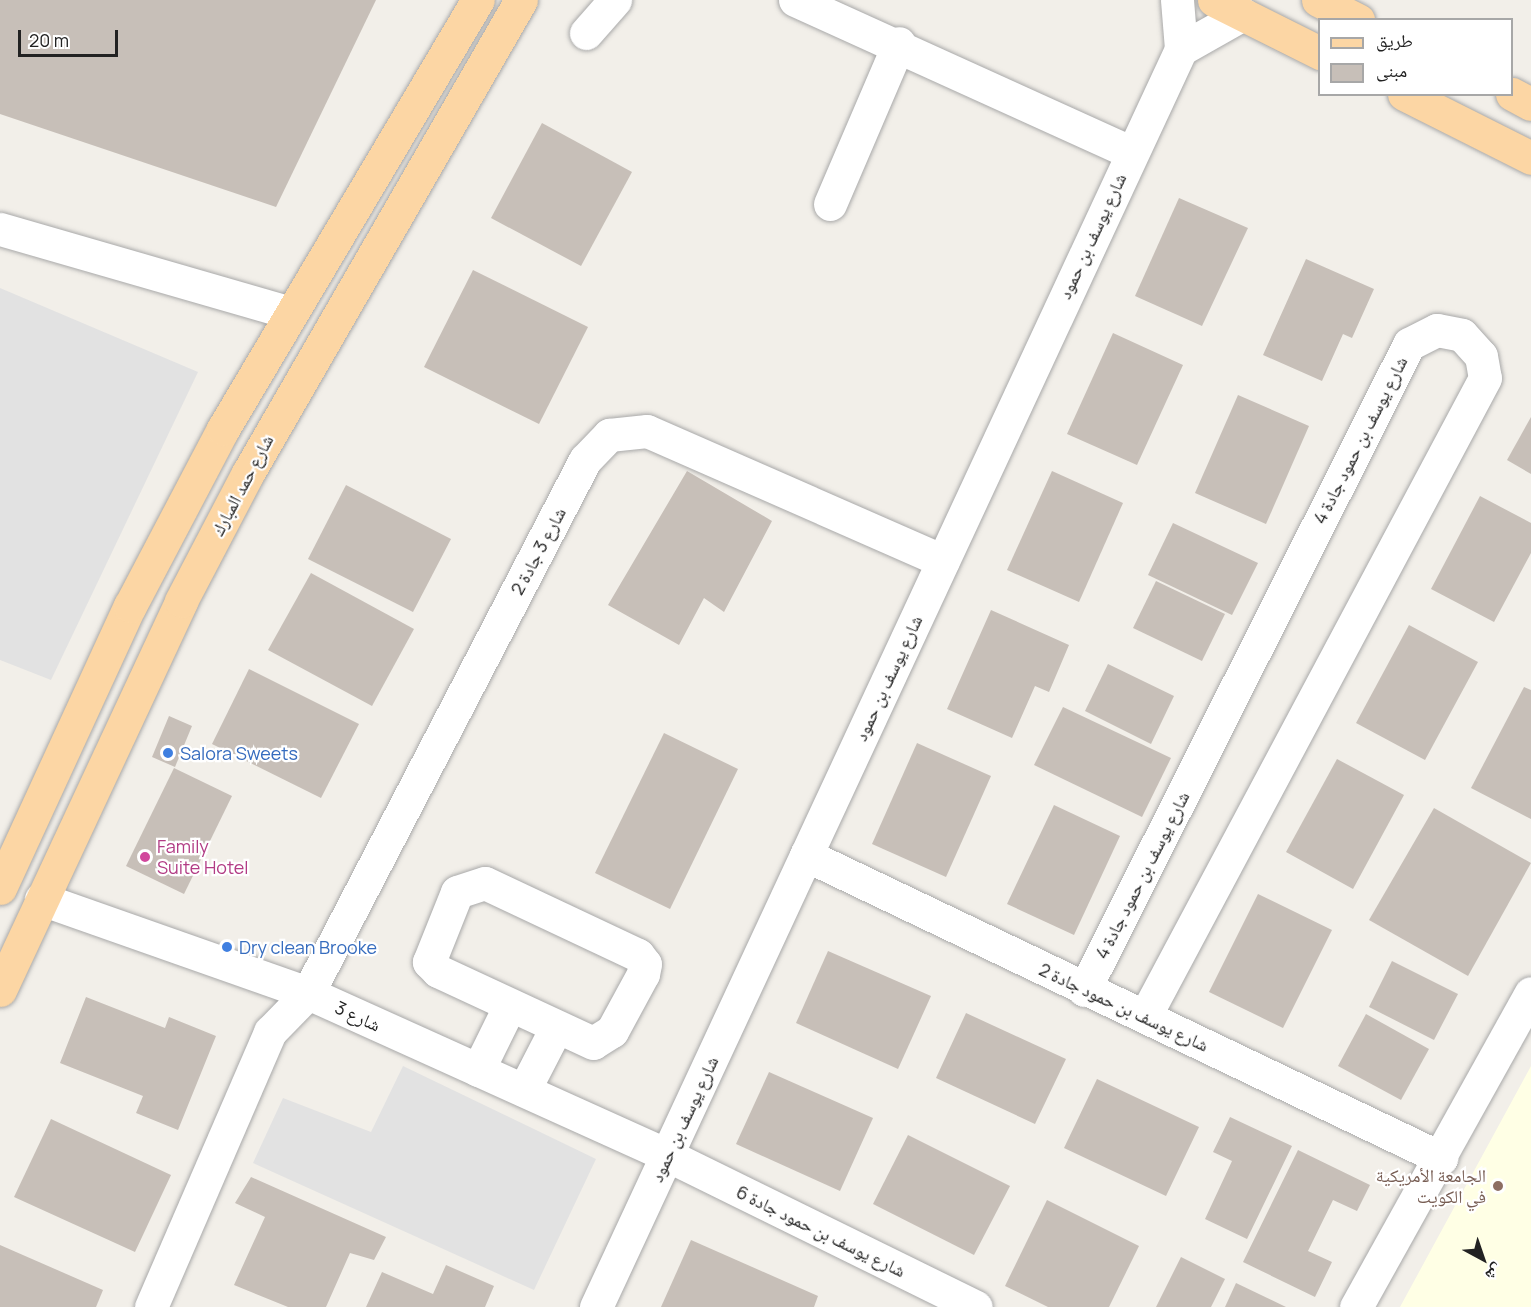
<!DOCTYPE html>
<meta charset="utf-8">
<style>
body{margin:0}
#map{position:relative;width:1531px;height:1307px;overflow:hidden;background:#f2efe9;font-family:Manrope,"Noto Naskh Arabic",sans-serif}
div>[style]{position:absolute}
.education>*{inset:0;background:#ffffe5}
.parking>*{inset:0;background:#e2e2e2}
.building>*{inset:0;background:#c7bfb8}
.roads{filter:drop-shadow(0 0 2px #a9a9a9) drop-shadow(0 0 2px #a9a9a9)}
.minor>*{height:33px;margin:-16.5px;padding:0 16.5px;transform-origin:16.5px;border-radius:16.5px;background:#fff}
.major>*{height:33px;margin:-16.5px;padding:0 16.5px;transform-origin:16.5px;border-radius:16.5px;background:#fcd6a4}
.dots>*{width:16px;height:16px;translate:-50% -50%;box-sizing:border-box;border:3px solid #fff;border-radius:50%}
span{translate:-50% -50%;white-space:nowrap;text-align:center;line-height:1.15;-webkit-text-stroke:4.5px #fff;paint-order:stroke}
.street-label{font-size:18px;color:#222}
.shop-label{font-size:18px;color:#366cbe}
.left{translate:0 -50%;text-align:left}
.hotel-label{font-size:18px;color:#b23c85}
.education-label{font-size:18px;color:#785e54}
.right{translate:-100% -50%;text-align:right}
.legend{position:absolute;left:1318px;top:18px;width:195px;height:78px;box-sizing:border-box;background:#fff;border:2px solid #a7a7a7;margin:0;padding:8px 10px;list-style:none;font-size:18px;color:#222}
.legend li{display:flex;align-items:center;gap:12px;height:30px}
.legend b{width:30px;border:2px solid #a7a7a7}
.north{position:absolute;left:1453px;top:1229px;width:60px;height:60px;-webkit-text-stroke:4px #fff;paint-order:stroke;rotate:140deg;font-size:16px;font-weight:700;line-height:24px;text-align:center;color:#222}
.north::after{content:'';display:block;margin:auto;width:21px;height:27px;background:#222;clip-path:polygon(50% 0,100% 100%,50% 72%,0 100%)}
.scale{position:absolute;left:18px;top:30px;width:100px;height:27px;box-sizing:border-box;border:3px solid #222;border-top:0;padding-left:8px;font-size:18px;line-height:21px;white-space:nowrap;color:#222;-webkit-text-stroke:4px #fff;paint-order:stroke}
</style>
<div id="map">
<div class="education">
<i style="clip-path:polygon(1531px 1066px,1531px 1307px,1400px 1307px)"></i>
</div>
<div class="parking">
<i style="clip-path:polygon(0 288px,198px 372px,51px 680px,0 660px)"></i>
<i style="clip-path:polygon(403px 1066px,596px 1159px,534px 1290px,253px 1163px,283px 1098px,371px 1132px)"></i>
</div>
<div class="building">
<i style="clip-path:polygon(0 0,376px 0,276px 207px,0 114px)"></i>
<i style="clip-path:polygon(542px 123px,632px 172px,581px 266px,491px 218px)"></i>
<i style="clip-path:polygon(1179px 198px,1248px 228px,1202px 326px,1135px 296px)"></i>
<i style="clip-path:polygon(1306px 259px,1374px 289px,1352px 338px,1343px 334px,1322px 381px,1263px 355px)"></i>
<i style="clip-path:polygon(473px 270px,588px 327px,539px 424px,424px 367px)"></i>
<i style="clip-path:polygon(1113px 333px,1183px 365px,1137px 465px,1067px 434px)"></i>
<i style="clip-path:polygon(1238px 395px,1309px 426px,1266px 524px,1195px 493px)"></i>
<i style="clip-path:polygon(1531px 417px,1531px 474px,1507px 460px)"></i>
<i style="clip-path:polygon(687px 471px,772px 521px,724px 612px,704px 598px,679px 645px,608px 605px)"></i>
<i style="clip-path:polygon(1052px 471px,1123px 503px,1079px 602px,1007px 570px)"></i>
<i style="clip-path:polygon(346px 485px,451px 539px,413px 612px,308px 559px)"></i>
<i style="clip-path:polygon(1480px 496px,1531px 523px,1531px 553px,1494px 622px,1431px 589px)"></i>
<i style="clip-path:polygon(1173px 523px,1258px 563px,1232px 615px,1148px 575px)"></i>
<i style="clip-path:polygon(311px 573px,414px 629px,372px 706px,268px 650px)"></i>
<i style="clip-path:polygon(1156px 581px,1225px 614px,1202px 661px,1133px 628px)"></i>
<i style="clip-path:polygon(991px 610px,1069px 645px,1049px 692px,1035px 686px,1012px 738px,947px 709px)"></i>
<i style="clip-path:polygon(1409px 625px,1478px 662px,1425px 760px,1356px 723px)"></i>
<i style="clip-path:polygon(1108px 664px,1174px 696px,1151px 744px,1085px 711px)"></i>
<i style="clip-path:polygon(249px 669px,359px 724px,321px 798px,212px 744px)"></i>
<i style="clip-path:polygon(1524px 687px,1531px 690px,1531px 819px,1471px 788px)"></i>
<i style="clip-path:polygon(1063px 707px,1171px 758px,1142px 817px,1034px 765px)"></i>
<i style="clip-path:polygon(169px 716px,192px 726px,175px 767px,152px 757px)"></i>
<i style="clip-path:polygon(664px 733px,738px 769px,670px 909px,595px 873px)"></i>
<i style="clip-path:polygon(917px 743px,991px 776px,946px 877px,872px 844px)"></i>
<i style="clip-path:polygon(1337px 759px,1404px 795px,1353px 889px,1286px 852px)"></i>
<i style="clip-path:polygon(174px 768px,232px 796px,184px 894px,126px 866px)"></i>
<i style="clip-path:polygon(1054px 805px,1120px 836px,1074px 935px,1007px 904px)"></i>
<i style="clip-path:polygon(1434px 808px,1531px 863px,1468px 976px,1369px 920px)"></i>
<i style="clip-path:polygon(1258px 894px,1332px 930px,1283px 1028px,1209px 992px)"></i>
<i style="clip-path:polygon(828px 951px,931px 996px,898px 1069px,796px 1023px)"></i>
<i style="clip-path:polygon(1392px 961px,1458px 994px,1434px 1040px,1369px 1007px)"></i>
<i style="clip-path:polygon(86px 997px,165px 1028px,169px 1017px,216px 1036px,178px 1130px,136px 1113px,143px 1096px,60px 1063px)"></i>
<i style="clip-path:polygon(966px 1013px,1066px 1059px,1035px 1124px,936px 1078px)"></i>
<i style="clip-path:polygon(1366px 1014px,1429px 1049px,1401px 1100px,1338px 1066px)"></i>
<i style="clip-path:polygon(769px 1072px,873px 1118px,840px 1191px,736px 1144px)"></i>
<i style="clip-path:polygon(1097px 1079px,1199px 1127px,1166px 1196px,1064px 1148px)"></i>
<i style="clip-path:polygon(1230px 1117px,1292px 1146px,1247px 1239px,1205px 1219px,1232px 1161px,1213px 1152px)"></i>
<i style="clip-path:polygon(51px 1119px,171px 1175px,135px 1252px,14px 1197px)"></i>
<i style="clip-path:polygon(908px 1135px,1010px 1186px,974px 1255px,873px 1204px)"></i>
<i style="clip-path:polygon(1298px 1150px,1370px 1185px,1357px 1211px,1333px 1200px,1308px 1251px,1332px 1262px,1315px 1297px,1243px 1262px)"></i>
<i style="clip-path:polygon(251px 1177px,386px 1237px,374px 1260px,350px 1253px,326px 1307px,288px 1307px,234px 1285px,265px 1217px,235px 1203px)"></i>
<i style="clip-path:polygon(1047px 1200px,1139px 1246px,1109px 1307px,1048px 1307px,1005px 1286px)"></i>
<i style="clip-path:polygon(691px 1240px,818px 1296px,814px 1307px,661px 1307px)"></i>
<i style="clip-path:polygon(0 1245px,103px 1290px,96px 1307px,0 1307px)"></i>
<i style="clip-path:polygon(1181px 1257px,1225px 1279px,1211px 1307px,1156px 1307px)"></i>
<i style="clip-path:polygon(446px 1265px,494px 1286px,485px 1307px,366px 1307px,382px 1272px,433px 1294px)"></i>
<i style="clip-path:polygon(1236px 1283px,1286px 1307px,1225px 1307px)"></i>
</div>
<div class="roads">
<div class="minor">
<i style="left:795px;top:0;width:368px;rotate:24.4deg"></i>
<i style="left:1177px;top:0;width:49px;rotate:85.3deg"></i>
<i style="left:586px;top:33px;width:44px;rotate:-48.7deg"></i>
<i style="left:830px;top:204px;width:175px;rotate:-66.8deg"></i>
<i style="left:0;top:229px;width:300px;rotate:16.1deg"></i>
<i style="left:806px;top:855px;width:704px;rotate:25.51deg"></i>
<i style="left:485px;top:883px;width:169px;rotate:25.2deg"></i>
<i style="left:638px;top:955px;width:11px;rotate:52deg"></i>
<i style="left:645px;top:964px;width:10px;rotate:101deg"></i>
<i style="left:643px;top:974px;width:65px;rotate:118.5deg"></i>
<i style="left:612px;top:1031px;width:22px;rotate:148deg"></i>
<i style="left:593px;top:1043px;width:171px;rotate:-155.1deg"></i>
<i style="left:438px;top:971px;width:13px;rotate:-135deg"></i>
<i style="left:429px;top:962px;width:75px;rotate:-68.2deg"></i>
<i style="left:457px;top:892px;width:29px;rotate:-18deg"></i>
<i style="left:41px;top:899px;width:283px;rotate:19.4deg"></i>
<i style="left:308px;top:993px;width:394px;rotate:24.3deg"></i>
<i style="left:667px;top:1155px;width:344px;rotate:26.2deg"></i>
<i style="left:1084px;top:990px;width:723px;rotate:-63.29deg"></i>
<i style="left:1409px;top:344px;width:31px;rotate:-27deg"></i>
<i style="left:1437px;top:330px;width:25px;rotate:11deg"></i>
<i style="left:1462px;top:335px;width:28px;rotate:48deg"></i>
<i style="left:1481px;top:356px;width:22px;rotate:80deg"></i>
<i style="left:1485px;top:378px;width:723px;rotate:118.05deg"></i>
<i style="left:478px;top:1070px;width:70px;rotate:-63.8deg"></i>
<i style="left:524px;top:1090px;width:70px;rotate:-62.7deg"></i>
<i style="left:151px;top:1307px;width:300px;rotate:-66.6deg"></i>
<i style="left:270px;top:1032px;width:54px;rotate:-45.7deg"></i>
<i style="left:308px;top:993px;width:601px;rotate:-62.54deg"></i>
<i style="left:585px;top:460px;width:35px;rotate:-46deg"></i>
<i style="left:609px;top:435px;width:38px;rotate:-6deg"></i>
<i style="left:647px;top:431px;width:323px;rotate:23.7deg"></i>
<i style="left:596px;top:1307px;width:1387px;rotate:-65.06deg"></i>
<i style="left:1181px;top:49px;width:71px;rotate:-29.4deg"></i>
<i style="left:1356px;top:1307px;width:359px;rotate:-60.9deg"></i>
</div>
<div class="major">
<i style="left:1214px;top:0;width:119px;rotate:26.6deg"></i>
<i style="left:1318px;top:0;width:45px;rotate:26.6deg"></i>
<i style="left:1404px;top:94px;width:142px;rotate:26.7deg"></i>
<i style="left:1512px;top:94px;width:21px;rotate:28deg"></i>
<i style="left:0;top:888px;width:311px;rotate:-65.3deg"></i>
<i style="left:130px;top:606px;width:200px;rotate:-62.3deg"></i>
<i style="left:223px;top:429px;width:499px;rotate:-59.3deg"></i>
<i style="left:0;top:990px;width:429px;rotate:-65deg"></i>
<i style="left:181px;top:601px;width:144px;rotate:-62.4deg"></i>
<i style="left:248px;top:473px;width:546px;rotate:-60.01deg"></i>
</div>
</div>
<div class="dots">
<i style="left:168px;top:753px;background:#3f7fe0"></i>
<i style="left:145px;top:857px;background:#d1479c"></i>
<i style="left:227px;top:947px;background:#3f7fe0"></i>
<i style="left:1498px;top:1186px;background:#8d6e63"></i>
</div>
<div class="street-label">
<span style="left:1092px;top:236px;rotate:-65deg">شارع يوسف بن حمود</span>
<span style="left:1360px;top:440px;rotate:-63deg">شارع يوسف بن حمود جادة 4</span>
<span style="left:242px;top:485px;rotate:-62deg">شارع حمد المبارك</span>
<span style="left:538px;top:551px;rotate:-62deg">شارع 3 جادة 2</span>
<span style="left:888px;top:678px;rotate:-65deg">شارع يوسف بن حمود</span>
<span style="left:1142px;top:875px;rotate:-63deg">شارع يوسف بن حمود جادة 4</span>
<span style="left:1124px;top:1007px;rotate:25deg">شارع يوسف بن حمود جادة 2</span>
<span style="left:358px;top:1016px;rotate:25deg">شارع 3</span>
<span style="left:684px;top:1119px;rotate:-65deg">شارع يوسف بن حمود</span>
<span style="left:821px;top:1231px;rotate:26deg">شارع يوسف بن حمود جادة 6</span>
</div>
<div class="shop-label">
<span class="left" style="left:180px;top:753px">Salora Sweets</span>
<span class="left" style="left:239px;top:947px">Dry clean Brooke</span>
</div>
<div class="hotel-label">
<span class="left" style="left:157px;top:857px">Family<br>Suite Hotel</span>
</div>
<div class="education-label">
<span class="right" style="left:1486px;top:1186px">الجامعة الأمريكية<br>في الكويت</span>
</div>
<ul class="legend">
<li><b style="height:8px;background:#fcd6a4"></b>طريق</li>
<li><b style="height:16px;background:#c7bfb8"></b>مبنى</li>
</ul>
<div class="north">ش</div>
<div class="scale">20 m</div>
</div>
